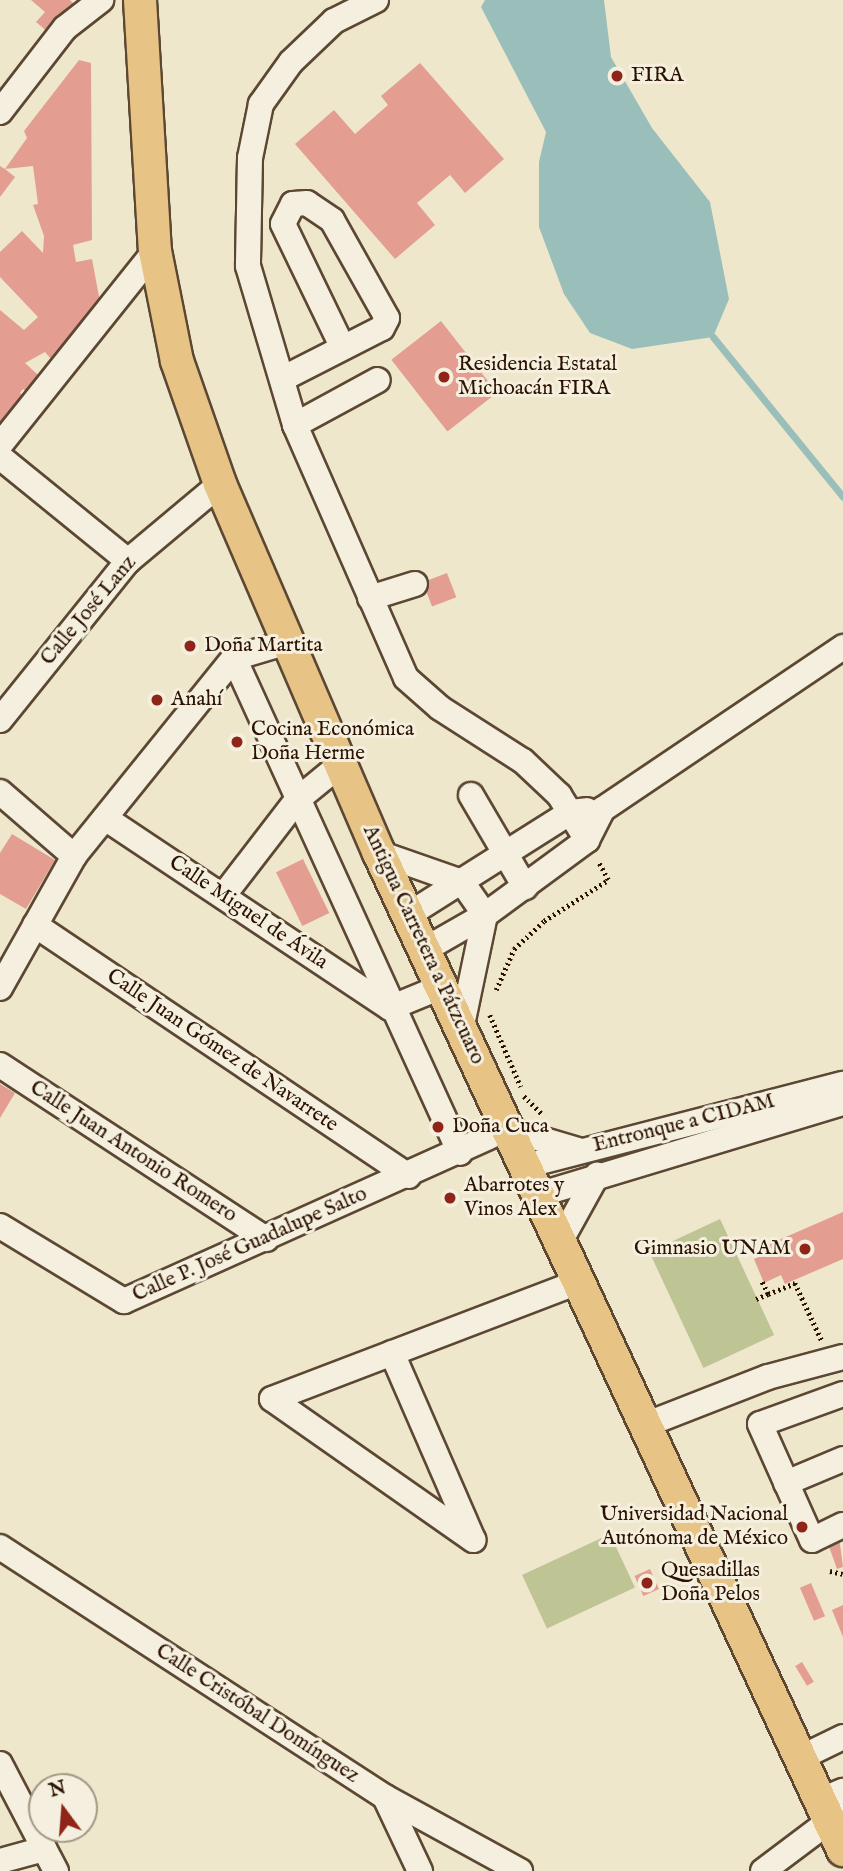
<!DOCTYPE html>
<meta charset="utf-8">
<style>
body{margin:0}
#map{position:relative;width:843px;height:1871px;overflow:hidden;background:#eee7cc;font-family:"IM FELL English",serif}
div>[style]{position:absolute}
.green>*{inset:0;background:#bec494;transform-origin:0 0}
.water>*{inset:0;background:#9abfbb}
.stream>*{height:7px;margin:-3.5px;padding:0 3.5px;transform-origin:3.5px;border-radius:3.5px;background:#9abfbb}
.building>*{inset:0;background:#e39e91;transform-origin:0 0}
.path>*{height:4.5px;margin-top:-2.25px;transform-origin:0;background:repeating-linear-gradient(90deg,#2c1200 0 2px,transparent 0 5.5px)}
.roads{filter:drop-shadow(2px 0 #5c4733) drop-shadow(-2px 0 #5c4733) drop-shadow(0 2px #5c4733) drop-shadow(0 -2px #5c4733)}
.minor>*{height:24px;margin:-12px;padding:0 12px;transform-origin:12px;border-radius:12px;background:#f4efde}
.major>*{height:32px;margin:-16px;padding:0 16px;transform-origin:16px;border-radius:16px;background:#e7c486}
.dots>*{width:19px;height:19px;translate:-50% -50%;box-sizing:border-box;border:4px solid #f4efde;border-radius:50%}
span{translate:-50% -50%;white-space:nowrap;text-align:center;line-height:1.15;-webkit-text-stroke:6px #f4efde;paint-order:stroke}
.poi-label{font-size:21px;color:#2c1200}
.left{translate:0 -50%;text-align:left}
.right{translate:-100% -50%;text-align:right}
.street-label{font-size:21px;color:#2c1200}
.north{position:absolute;left:28px;top:1773px;width:70px;height:70px;box-sizing:border-box;background:#f4efde;border:2px solid #a49785;border-radius:50%;rotate:344deg;font-size:19px;font-weight:700;line-height:28px;text-align:center;color:#2c1200}
.north::after{content:'';display:block;margin:auto;width:24px;height:32px;background:#8f2418;clip-path:polygon(50% 0,100% 100%,50% 72%,0 100%)}
</style>
<div id="map">
<div class="green">
<div style="left:720px;top:1219px;width:128px;height:78px;rotate:65deg"></div>
<div style="left:610px;top:1534px;width:59px;height:97px;rotate:65deg"></div>
</div>
<div class="water">
<div style="clip-path:polygon(485px 0,604px 0,611px 57px,652px 128px,710px 202px,729px 299px,713px 337px,632px 349px,590px 333px,564px 294px,539px 227px,539px 162px,546px 132px,481px 7px)"></div>
</div>
<div class="stream">
<div style="left:713px;top:337px;width:206px;rotate:50.9deg"></div>
</div>
<div class="building">
<div style="clip-path:polygon(31px 0,70px 0,74px 4px,49px 33px,36px 22px,45px 12px)"></div>
<div style="clip-path:polygon(79px 60px,91px 63px,92px 240px,73px 245px,76px 262px,92px 259px,103px 318px,56px 365px,45px 352px,25px 363px,48px 384px,35px 399px,23px 389px,20px 393px,32px 403px,0 431px,0 310px,24px 330px,38px 317px,0 277px,0 252px,22px 231px,43px 253px,44px 236px,33px 205px,38px 204px,33px 166px,5px 169px,15px 177px,0 197px,0 166px,5px 169px,27px 138px,24px 131px)"></div>
<div style="clip-path:polygon(420px 63px,504px 159px,465px 193px,450px 175px,417px 203px,435px 225px,395px 259px,295px 144px,334px 110px,355px 134px,388px 105px,381px 96px)"></div>
<div style="left:441px;top:321px;width:91px;height:63px;rotate:52deg"></div>
<div style="left:447px;top:573px;width:26px;height:26px;rotate:69deg"></div>
<div style="clip-path:polygon(12px 834px,55px 860px,26px 909px,0 894px,0 853px)"></div>
<div style="left:303px;top:859px;width:60px;height:30px;rotate:64deg"></div>
<div style="clip-path:polygon(0 1084px,15px 1093px,0 1118px)"></div>
<div style="clip-path:polygon(843px 1212px,843px 1259px,785px 1284px,781px 1275px,764px 1283px,754px 1259px,768px 1253px,765px 1246px)"></div>
<div style="clip-path:polygon(839px 1537px,843px 1567px,837px 1569px,827px 1541px)"></div>
<div style="left:650px;top:1569px;width:22px;height:17px;rotate:66deg"></div>
<div style="left:811px;top:1583px;width:36px;height:12px;rotate:67deg"></div>
<div style="clip-path:polygon(843px 1605px,843px 1637px,832px 1610px)"></div>
<div style="left:802px;top:1662px;width:23px;height:8px;rotate:59deg"></div>
</div>
<div class="path">
<div style="left:496px;top:990px;width:45px;rotate:-66.3deg"></div>
<div style="left:514px;top:949px;width:41px;rotate:-43deg"></div>
<div style="left:544px;top:921px;width:76px;rotate:-32.6deg"></div>
<div style="left:608px;top:880px;width:21px;rotate:-118deg"></div>
<div style="left:490px;top:1015px;width:78px;rotate:66.7deg"></div>
<div style="left:524px;top:1096px;width:25px;rotate:45deg"></div>
<div style="left:768px;top:1294px;width:29px;rotate:-22deg"></div>
<div style="left:795px;top:1283px;width:64px;rotate:65deg"></div>
<div style="left:756px;top:1299px;width:13px;rotate:-23deg"></div>
<div style="left:768px;top:1294px;width:16px;rotate:-117deg"></div>
<div style="left:830px;top:1571px;width:13px;rotate:13deg"></div>
</div>
<div class="roads">
<div class="minor">
<div style="left:376px;top:0;width:47px;rotate:153.4deg"></div>
<div style="left:334px;top:21px;width:59px;rotate:136.4deg"></div>
<div style="left:291px;top:62px;width:52px;rotate:125.5deg"></div>
<div style="left:261px;top:104px;width:55px;rotate:101.5deg"></div>
<div style="left:250px;top:158px;width:108px;rotate:91.1deg"></div>
<div style="left:248px;top:266px;width:166px;rotate:73.5deg"></div>
<div style="left:295px;top:425px;width:276px;rotate:66.3deg"></div>
<div style="left:406px;top:678px;width:45px;rotate:41.4deg"></div>
<div style="left:440px;top:708px;width:98px;rotate:32.6deg"></div>
<div style="left:523px;top:761px;width:50px;rotate:43.4deg"></div>
<div style="left:559px;top:795px;width:53px;rotate:58.1deg"></div>
<div style="left:0;top:112px;width:106px;rotate:-52.3deg"></div>
<div style="left:65px;top:28px;width:46px;rotate:-37.9deg"></div>
<div style="left:282px;top:379px;width:112px;rotate:-27deg"></div>
<div style="left:382px;top:328px;width:11px;rotate:-63deg"></div>
<div style="left:387px;top:318px;width:112px;rotate:-119.3deg"></div>
<div style="left:332px;top:220px;width:30px;rotate:-146deg"></div>
<div style="left:307px;top:203px;width:14px;rotate:176deg"></div>
<div style="left:293px;top:204px;width:22px;rotate:117deg"></div>
<div style="left:283px;top:224px;width:136px;rotate:64.2deg"></div>
<div style="left:295px;top:425px;width:94px;rotate:-28.5deg"></div>
<div style="left:0;top:445px;width:248px;rotate:-51.4deg"></div>
<div style="left:0;top:457px;width:165px;rotate:39.1deg"></div>
<div style="left:370px;top:598px;width:47px;rotate:-17.3deg"></div>
<div style="left:234px;top:658px;width:544px;rotate:65.46deg"></div>
<div style="left:234px;top:658px;width:56px;rotate:-16.5deg"></div>
<div style="left:0;top:720px;width:204px;rotate:-51.2deg"></div>
<div style="left:128px;top:561px;width:120px;rotate:-39.9deg"></div>
<div style="left:0;top:792px;width:98px;rotate:40.9deg"></div>
<div style="left:471px;top:795px;width:107px;rotate:59.6deg"></div>
<div style="left:105px;top:818px;width:343px;rotate:33.7deg"></div>
<div style="left:390px;top:1008px;width:55px;rotate:-22.4deg"></div>
<div style="left:379px;top:853px;width:88px;rotate:19.3deg"></div>
<div style="left:462px;top:882px;width:40px;rotate:55.1deg"></div>
<div style="left:485px;top:915px;width:117px;rotate:101.8deg"></div>
<div style="left:223px;top:896px;width:121px;rotate:-52.4deg"></div>
<div style="left:297px;top:800px;width:57px;rotate:-39.3deg"></div>
<div style="left:408px;top:915px;width:193px;rotate:-32.3deg"></div>
<div style="left:571px;top:812px;width:16px;rotate:-7deg"></div>
<div style="left:35px;top:925px;width:450px;rotate:33.9deg"></div>
<div style="left:424px;top:950px;width:70px;rotate:-29.8deg"></div>
<div style="left:485px;top:915px;width:127px;rotate:-36.3deg"></div>
<div style="left:587px;top:840px;width:35px;rotate:-63deg"></div>
<div style="left:603px;top:809px;width:290px;rotate:-34deg"></div>
<div style="left:0;top:988px;width:151px;rotate:-60.7deg"></div>
<div style="left:74px;top:856px;width:255px;rotate:-51.1deg"></div>
<div style="left:0;top:1065px;width:318px;rotate:33.2deg"></div>
<div style="left:525px;top:1166px;width:328px;rotate:-14.5deg"></div>
<div style="left:538px;top:1195px;width:319px;rotate:-16.8deg"></div>
<div style="left:0;top:1226px;width:145px;rotate:31.2deg"></div>
<div style="left:124px;top:1301px;width:420px;rotate:-24.2deg"></div>
<div style="left:507px;top:1129px;width:74px;rotate:16.5deg"></div>
<div style="left:560px;top:1242px;width:77px;rotate:-61.1deg"></div>
<div style="left:392px;top:1353px;width:203px;rotate:66.5deg"></div>
<div style="left:843px;top:1394px;width:88px;rotate:160.1deg"></div>
<div style="left:760px;top:1424px;width:127px;rotate:65.9deg"></div>
<div style="left:812px;top:1540px;width:34px;rotate:-26deg"></div>
<div style="left:272px;top:1399px;width:329px;rotate:-20.9deg"></div>
<div style="left:272px;top:1399px;width:246px;rotate:35deg"></div>
<div style="left:645px;top:1425px;width:132px;rotate:-21.3deg"></div>
<div style="left:768px;top:1377px;width:78px;rotate:-14.9deg"></div>
<div style="left:786px;top:1483px;width:62px;rotate:-22.8deg"></div>
<div style="left:0;top:1547px;width:459px;rotate:33deg"></div>
<div style="left:385px;top:1797px;width:154px;rotate:28.7deg"></div>
<div style="left:800px;top:1758px;width:48px;rotate:-26deg"></div>
<div style="left:0;top:1764px;width:121px;rotate:62.4deg"></div>
<div style="left:385px;top:1797px;width:82px;rotate:64.7deg"></div>
<div style="left:819px;top:1801px;width:26px;rotate:-23deg"></div>
<div style="left:0;top:1861px;width:46px;rotate:-15.3deg"></div>
<div style="left:763px;top:1871px;width:100px;rotate:-36.9deg"></div>
</div>
<div class="major">
<div style="left:140px;top:0;width:251px;rotate:86.6deg"></div>
<div style="left:155px;top:251px;width:112px;rotate:78.7deg"></div>
<div style="left:177px;top:361px;width:130px;rotate:70.7deg"></div>
<div style="left:220px;top:484px;width:402px;rotate:66.7deg"></div>
<div style="left:379px;top:853px;width:1100px;rotate:65.04deg"></div>
</div>
</div>
<div class="dots">
<div style="left:617px;top:76px;background:#8f2418"></div>
<div style="left:444px;top:377px;background:#8f2418"></div>
<div style="left:190px;top:646px;background:#8f2418"></div>
<div style="left:157px;top:700px;background:#8f2418"></div>
<div style="left:237px;top:742px;background:#8f2418"></div>
<div style="left:438px;top:1127px;background:#8f2418"></div>
<div style="left:450px;top:1198px;background:#8f2418"></div>
<div style="left:805px;top:1249px;background:#8f2418"></div>
<div style="left:802px;top:1527px;background:#8f2418"></div>
<div style="left:647px;top:1583px;background:#8f2418"></div>
</div>
<div class="poi-label">
<span class="left" style="left:631px;top:76px">FIRA</span>
<span class="left" style="left:458px;top:377px">Residencia Estatal<br>Michoacán FIRA</span>
<span class="left" style="left:204px;top:646px">Doña Martita</span>
<span class="left" style="left:171px;top:700px">Anahí</span>
<span class="left" style="left:251px;top:742px">Cocina Económica<br>Doña Herme</span>
<span class="left" style="left:452px;top:1127px">Doña Cuca</span>
<span class="left" style="left:464px;top:1198px">Abarrotes y<br>Vinos Alex</span>
<span class="right" style="left:791px;top:1249px">Gimnasio UNAM</span>
<span class="right" style="left:788px;top:1527px">Universidad Nacional<br>Autónoma de México</span>
<span class="left" style="left:661px;top:1583px">Quesadillas<br>Doña Pelos</span>
</div>
<div class="street-label">
<span style="left:89px;top:611px;rotate:-50deg">Calle José Lanz</span>
<span style="left:248px;top:913px;rotate:34deg">Calle Miguel de Ávila</span>
<span style="left:423px;top:945px;rotate:65deg">Antigua Carretera a Pátzcuaro</span>
<span style="left:222px;top:1051px;rotate:34deg">Calle Juan Gómez de Navarrete</span>
<span style="left:684px;top:1124px;rotate:-14deg">Entronque a CIDAM</span>
<span style="left:133px;top:1152px;rotate:33deg">Calle Juan Antonio Romero</span>
<span style="left:250px;top:1245px;rotate:-24deg">Calle P. José Guadalupe Salto</span>
<span style="left:257px;top:1714px;rotate:33deg">Calle Cristóbal Domínguez</span>
</div>
<div class="north">N</div>
</div>
